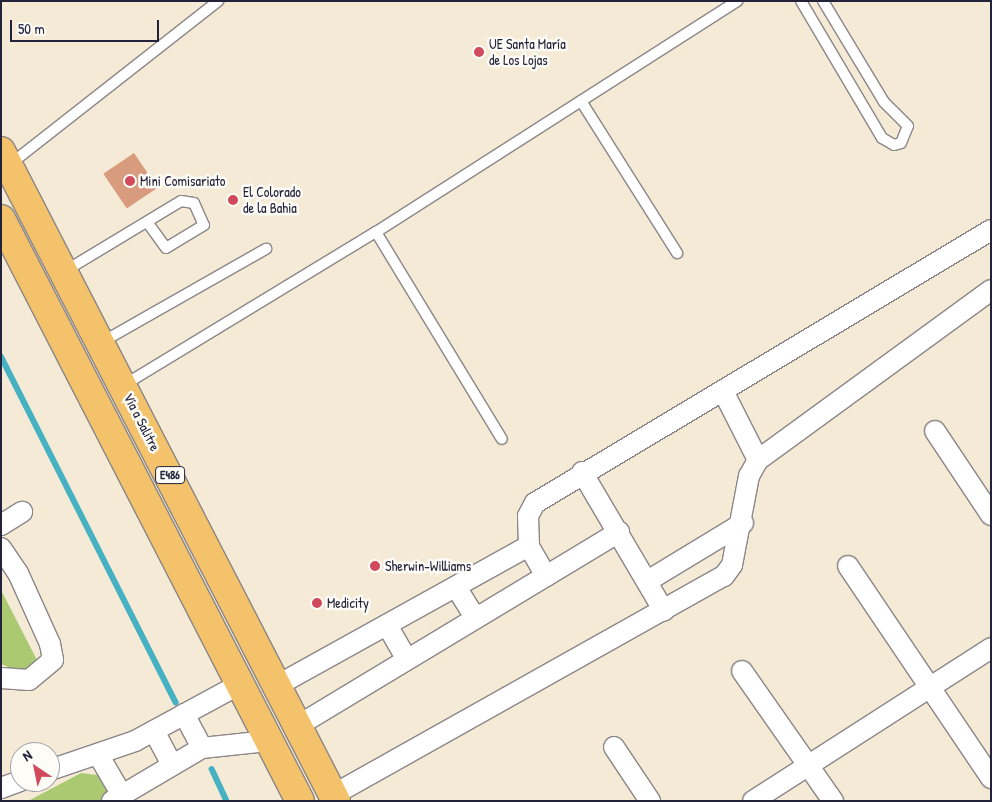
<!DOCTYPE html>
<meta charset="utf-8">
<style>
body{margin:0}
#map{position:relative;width:992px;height:802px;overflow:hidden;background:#f4ead5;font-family:"Patrick Hand",sans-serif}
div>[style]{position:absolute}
.green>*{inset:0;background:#aac971}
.stream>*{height:5.5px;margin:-2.75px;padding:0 2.75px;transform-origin:2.75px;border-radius:2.75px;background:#45b1c2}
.building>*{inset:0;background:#d99b7e;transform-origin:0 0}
.roads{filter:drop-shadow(1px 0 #8b8688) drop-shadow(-1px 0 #8b8688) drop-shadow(0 1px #8b8688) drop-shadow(0 -1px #8b8688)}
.service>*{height:10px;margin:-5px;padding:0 5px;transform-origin:5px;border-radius:5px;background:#fff}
.minor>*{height:20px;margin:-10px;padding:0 10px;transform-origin:10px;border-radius:10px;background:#fff}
.primary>*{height:28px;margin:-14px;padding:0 14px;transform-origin:14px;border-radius:14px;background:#f3c26a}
.dots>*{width:14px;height:14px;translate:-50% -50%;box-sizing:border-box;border:2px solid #fdfcf7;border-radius:50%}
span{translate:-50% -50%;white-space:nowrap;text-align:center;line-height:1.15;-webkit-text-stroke:5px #fdfcf7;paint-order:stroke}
.shield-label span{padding:1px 4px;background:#fdfcf7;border:1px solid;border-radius:4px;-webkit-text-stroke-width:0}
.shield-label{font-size:12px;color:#22223b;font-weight:700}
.poi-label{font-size:14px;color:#22223b}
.left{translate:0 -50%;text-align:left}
.street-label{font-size:14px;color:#22223b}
.frame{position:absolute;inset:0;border:2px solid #22223b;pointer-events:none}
.north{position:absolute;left:10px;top:742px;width:50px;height:50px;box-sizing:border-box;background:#fdfcf7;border:1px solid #a5a5ac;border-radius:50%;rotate:326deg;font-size:14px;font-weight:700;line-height:20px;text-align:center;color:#22223b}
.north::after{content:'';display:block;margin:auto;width:18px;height:22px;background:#d1495b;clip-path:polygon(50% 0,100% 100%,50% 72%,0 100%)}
.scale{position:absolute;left:10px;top:20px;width:149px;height:22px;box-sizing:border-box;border:2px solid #22223b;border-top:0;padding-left:6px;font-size:15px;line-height:18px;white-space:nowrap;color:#22223b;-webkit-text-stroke:4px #fdfcf7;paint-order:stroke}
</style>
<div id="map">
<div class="green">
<div style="clip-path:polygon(1px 590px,38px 662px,20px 672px,1px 664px)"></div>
<div style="clip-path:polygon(81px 773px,97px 775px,104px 783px,107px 791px,102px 801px,28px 801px)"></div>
</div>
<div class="stream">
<div style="left:1px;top:356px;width:388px;rotate:63.2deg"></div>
<div style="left:212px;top:769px;width:35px;rotate:65deg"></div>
</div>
<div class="building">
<div style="left:134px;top:153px;width:42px;height:37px;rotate:56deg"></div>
</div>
<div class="roads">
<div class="service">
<div style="left:801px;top:1px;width:159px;rotate:59.4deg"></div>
<div style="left:882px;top:138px;width:14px;rotate:30deg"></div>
<div style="left:894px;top:145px;width:7px;rotate:-16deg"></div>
<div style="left:901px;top:143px;width:18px;rotate:-68deg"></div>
<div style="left:908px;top:126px;width:34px;rotate:-135deg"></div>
<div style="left:884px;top:102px;width:118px;rotate:-121.1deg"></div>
<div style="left:581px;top:101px;width:180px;rotate:57.7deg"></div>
<div style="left:9px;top:165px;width:266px;rotate:-38.1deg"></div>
<div style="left:376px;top:232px;width:242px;rotate:58.7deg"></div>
<div style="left:65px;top:271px;width:135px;rotate:-31.1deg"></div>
<div style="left:181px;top:201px;width:13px;rotate:9deg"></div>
<div style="left:194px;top:203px;width:24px;rotate:66deg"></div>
<div style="left:204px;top:225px;width:44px;rotate:148.8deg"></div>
<div style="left:166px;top:248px;width:32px;rotate:-126deg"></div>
<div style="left:102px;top:342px;width:189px;rotate:-29.6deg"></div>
<div style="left:124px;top:385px;width:295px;rotate:-31.3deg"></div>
<div style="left:376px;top:232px;width:429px;rotate:-32.6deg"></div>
</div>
<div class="minor">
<div style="left:724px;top:393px;width:75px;rotate:63.1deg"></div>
<div style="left:935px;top:431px;width:101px;rotate:56.3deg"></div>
<div style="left:582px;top:472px;width:161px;rotate:59.5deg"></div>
<div style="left:1px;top:525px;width:25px;rotate:-32deg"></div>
<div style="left:1px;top:548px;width:30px;rotate:56deg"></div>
<div style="left:18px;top:573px;width:78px;rotate:65.7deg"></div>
<div style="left:50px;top:644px;width:16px;rotate:79deg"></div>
<div style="left:53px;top:660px;width:31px;rotate:140deg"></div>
<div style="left:29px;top:680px;width:28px;rotate:-176deg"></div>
<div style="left:848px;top:566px;width:256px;rotate:56deg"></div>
<div style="left:546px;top:576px;width:34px;rotate:-120deg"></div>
<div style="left:529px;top:546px;width:30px;rotate:-92deg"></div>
<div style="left:528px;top:516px;width:15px;rotate:-62deg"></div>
<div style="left:535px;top:503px;width:531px;rotate:-30.91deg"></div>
<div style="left:649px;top:580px;width:110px;rotate:-31.2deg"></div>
<div style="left:456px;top:587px;width:36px;rotate:58deg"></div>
<div style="left:387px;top:625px;width:38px;rotate:60deg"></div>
<div style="left:742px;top:671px;width:159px;rotate:55deg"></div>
<div style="left:278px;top:685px;width:287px;rotate:-29deg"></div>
<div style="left:184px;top:714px;width:38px;rotate:62deg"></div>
<div style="left:299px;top:725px;width:374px;rotate:-31.1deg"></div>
<div style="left:154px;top:731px;width:36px;rotate:62deg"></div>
<div style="left:614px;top:747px;width:65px;rotate:56.3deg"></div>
<div style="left:99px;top:756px;width:42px;rotate:59.7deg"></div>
<div style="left:50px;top:770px;width:90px;rotate:-18.8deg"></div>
<div style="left:135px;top:741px;width:119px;rotate:-28.5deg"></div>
<div style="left:1px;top:788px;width:20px;rotate:-20deg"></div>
<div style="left:333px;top:795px;width:448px;rotate:-29.3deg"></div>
<div style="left:724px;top:576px;width:14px;rotate:-54deg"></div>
<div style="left:732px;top:565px;width:91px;rotate:-79.2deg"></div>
<div style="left:749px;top:476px;width:18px;rotate:-61deg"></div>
<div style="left:758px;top:460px;width:288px;rotate:-36.1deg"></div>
<div style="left:112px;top:801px;width:104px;rotate:-30.5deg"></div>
<div style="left:202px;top:748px;width:66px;rotate:-6.1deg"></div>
<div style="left:753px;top:801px;width:283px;rotate:-32.7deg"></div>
</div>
<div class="primary">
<div style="left:1px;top:151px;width:731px;rotate:62.73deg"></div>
<div style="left:1px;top:219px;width:654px;rotate:62.81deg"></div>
</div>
</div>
<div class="dots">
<div style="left:479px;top:52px;background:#d1495b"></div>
<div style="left:130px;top:181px;background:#d1495b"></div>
<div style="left:233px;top:200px;background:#d1495b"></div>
<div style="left:375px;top:566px;background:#d1495b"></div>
<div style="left:317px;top:603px;background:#d1495b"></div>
</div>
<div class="shield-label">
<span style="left:170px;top:475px">E486</span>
</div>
<div class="poi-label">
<span class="left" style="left:489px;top:52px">UE Santa María<br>de Los Lojas</span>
<span class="left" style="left:140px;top:181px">Mini Comisariato</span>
<span class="left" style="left:243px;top:200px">El Colorado<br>de la Bahia</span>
<span class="left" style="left:385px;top:566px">Sherwin-Williams</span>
<span class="left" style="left:327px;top:603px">Medicity</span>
</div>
<div class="street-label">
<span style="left:142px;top:422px;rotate:63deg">Vía a Salitre</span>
</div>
<div class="frame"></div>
<div class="north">N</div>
<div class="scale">50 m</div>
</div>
